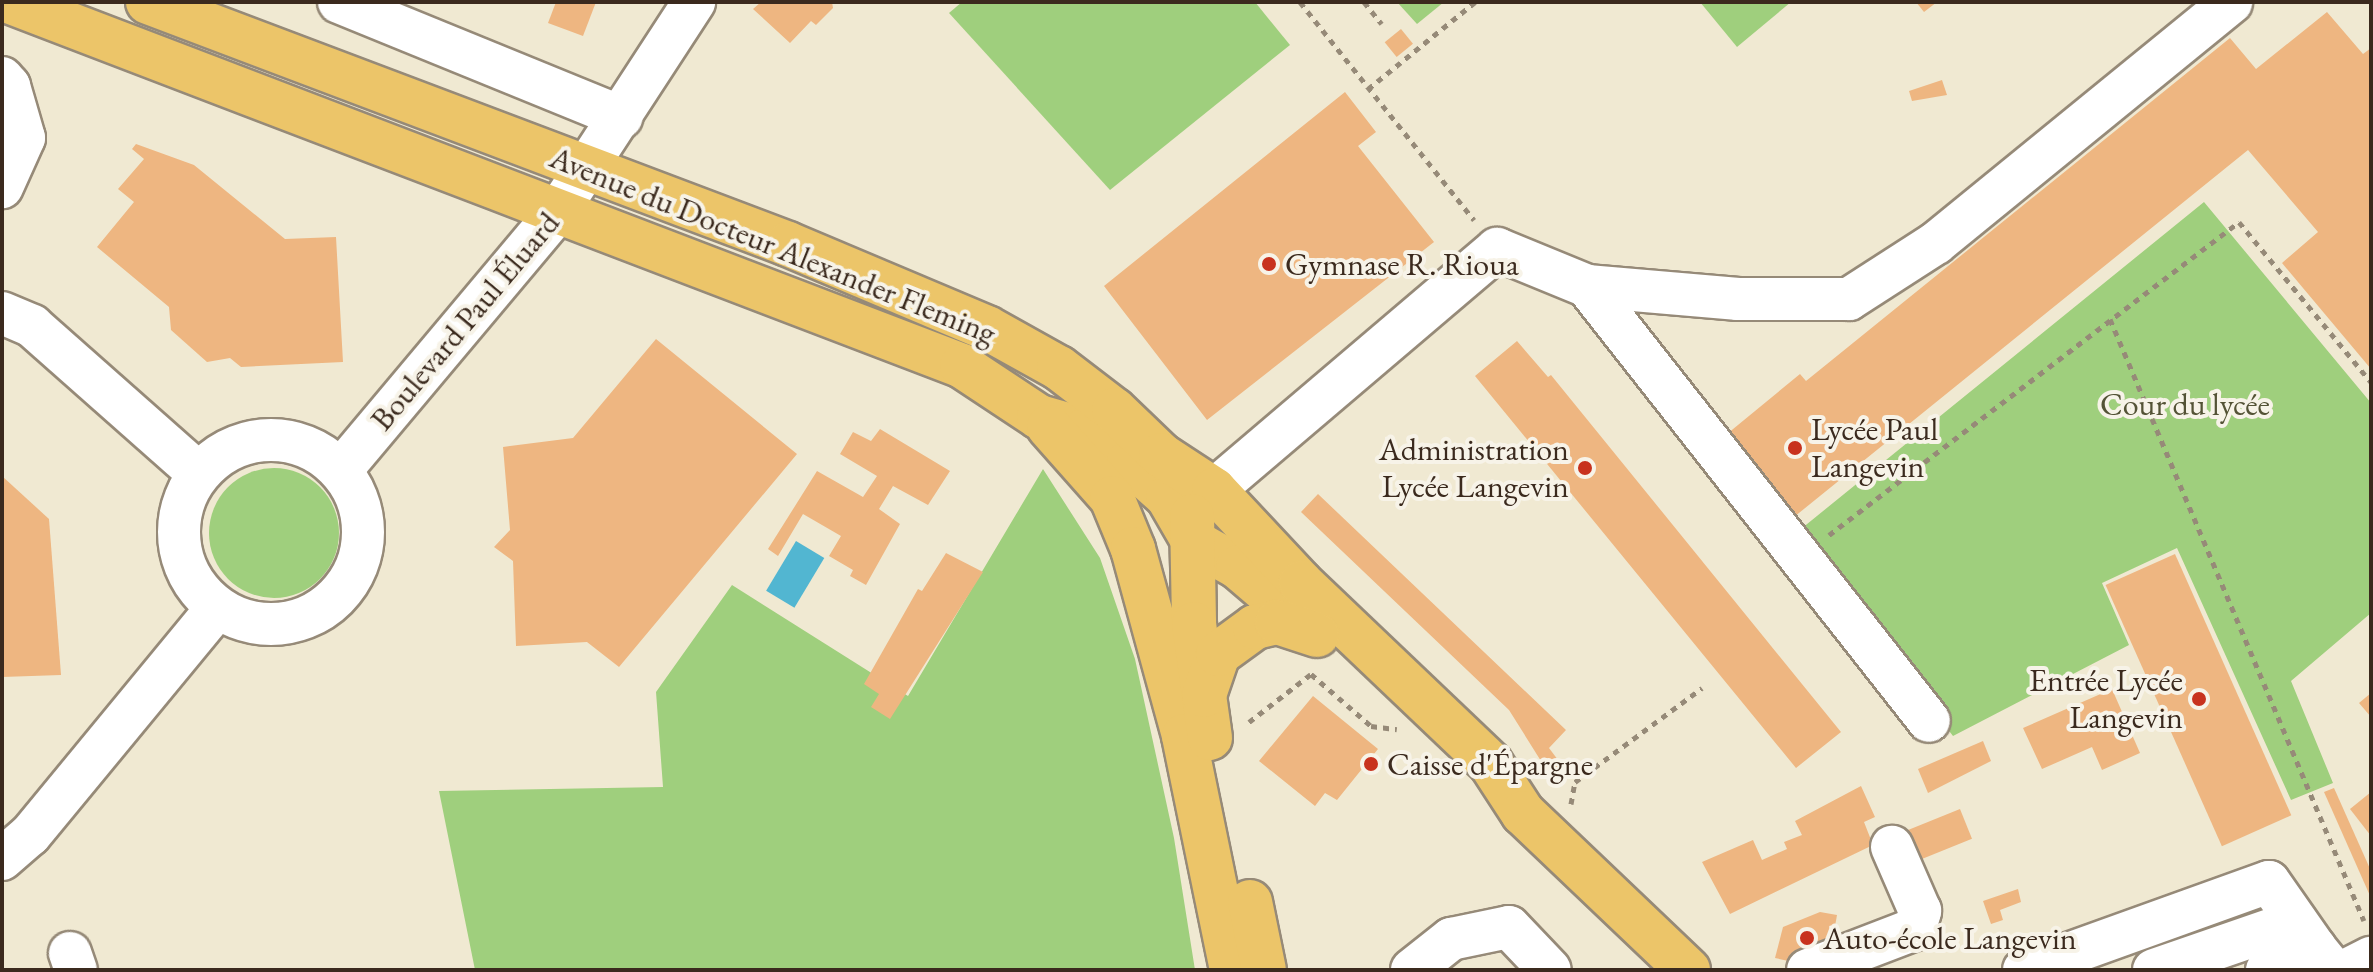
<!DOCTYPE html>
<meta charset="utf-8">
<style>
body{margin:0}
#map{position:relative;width:2373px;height:972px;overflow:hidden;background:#f0e9d2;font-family:"EB Garamond",serif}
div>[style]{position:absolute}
.green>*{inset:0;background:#9fcf7d}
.round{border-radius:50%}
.water>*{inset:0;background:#52b6d1;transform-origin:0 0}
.building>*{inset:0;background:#eeb681;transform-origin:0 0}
.path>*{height:5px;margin-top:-2.5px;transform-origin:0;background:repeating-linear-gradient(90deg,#968a78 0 6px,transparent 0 12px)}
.roads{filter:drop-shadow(2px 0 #968a78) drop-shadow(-2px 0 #968a78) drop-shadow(0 2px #968a78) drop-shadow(0 -2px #968a78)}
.minor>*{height:42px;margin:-21px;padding:0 21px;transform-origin:21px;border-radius:21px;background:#fff}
.minor>.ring{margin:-21px;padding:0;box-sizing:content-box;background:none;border:42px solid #fff;border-radius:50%}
.major>*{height:44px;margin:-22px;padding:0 22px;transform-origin:22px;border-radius:22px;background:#ecc569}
.dots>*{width:22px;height:22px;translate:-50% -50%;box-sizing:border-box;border:4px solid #f7f3e8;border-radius:50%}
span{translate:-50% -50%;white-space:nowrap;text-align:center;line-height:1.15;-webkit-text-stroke:8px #f7f3e8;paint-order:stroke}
.street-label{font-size:32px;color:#3b2a1e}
.poi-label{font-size:32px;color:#3b2a1e}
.left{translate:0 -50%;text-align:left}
.right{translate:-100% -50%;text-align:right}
.park-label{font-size:32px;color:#545336}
.frame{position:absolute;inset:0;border:4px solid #3b2a1e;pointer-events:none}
</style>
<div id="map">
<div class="green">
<div style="clip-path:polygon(962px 2px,1255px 2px,1290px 45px,1110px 190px,949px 13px)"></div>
<div style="clip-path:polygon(1397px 2px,1444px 2px,1417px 24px)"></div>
<div style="clip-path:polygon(1700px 2px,1791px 2px,1737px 47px)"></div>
<div style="clip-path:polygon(2204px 202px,2371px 403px,2371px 613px,2291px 681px,2333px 783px,2291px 800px,2177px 548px,2102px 583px,2129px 645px,1953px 736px,1796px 533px)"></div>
<div class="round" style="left:209px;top:468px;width:130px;height:130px"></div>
<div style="clip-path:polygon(1043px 469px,1100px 558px,1135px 659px,1174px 838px,1195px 970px,475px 970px,439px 791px,663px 787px,656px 692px,732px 585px,908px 696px)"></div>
</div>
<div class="water">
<div style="left:796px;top:541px;width:33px;height:58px;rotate:31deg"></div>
</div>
<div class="building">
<div style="clip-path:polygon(556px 2px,596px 2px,583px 36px,548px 23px)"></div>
<div style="clip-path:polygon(761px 2px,832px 2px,833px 8px,816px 25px,811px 21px,790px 43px,753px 9px)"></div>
<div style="clip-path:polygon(1916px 2px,1937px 2px,1924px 12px)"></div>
<div style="clip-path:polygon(2327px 12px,2363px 54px,2371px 48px,2371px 369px,2282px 263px,2318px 232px,2248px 150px,1794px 517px,1727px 434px,1800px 374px,1806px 381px,2230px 38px,2256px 69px)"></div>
<div style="left:1401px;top:29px;width:19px;height:21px;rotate:51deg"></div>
<div style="clip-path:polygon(1942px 80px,1947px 95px,1912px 101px,1909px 91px)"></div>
<div style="clip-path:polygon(1345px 92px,1376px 132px,1358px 146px,1434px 242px,1207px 420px,1104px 286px)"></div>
<div style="clip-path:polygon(136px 144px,194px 165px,285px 239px,336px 237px,343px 362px,241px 367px,230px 358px,207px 362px,171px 330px,169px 307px,97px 247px,134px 202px,118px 189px,144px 159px,132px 149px)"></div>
<div style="clip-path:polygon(656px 339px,797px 454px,619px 667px,587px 642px,516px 646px,513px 561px,494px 547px,510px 530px,503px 447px,573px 438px)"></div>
<div style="clip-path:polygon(1517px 341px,1548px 377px,1551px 375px,1841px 732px,1796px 768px,1475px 376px)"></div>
<div style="clip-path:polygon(880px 429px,950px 471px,928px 505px,893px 486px,879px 509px,900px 524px,866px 585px,850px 576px,853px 570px,829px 556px,841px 536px,803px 514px,778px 556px,768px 549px,817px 471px,863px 497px,877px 476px,840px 454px,853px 432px,871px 441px)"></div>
<div style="clip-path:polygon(2px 476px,49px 519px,61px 675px,2px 677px)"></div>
<div style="clip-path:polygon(1318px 494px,1566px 730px,1549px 748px,1564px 768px,1551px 777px,1509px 710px,1301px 512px)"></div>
<div style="clip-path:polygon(946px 553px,983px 572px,890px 719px,871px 707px,879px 694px,864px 684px,918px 589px,922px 591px)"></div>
<div style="left:2175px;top:554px;width:286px;height:76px;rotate:66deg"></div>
<div style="clip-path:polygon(2112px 689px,2140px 753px,2102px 770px,2092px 747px,2042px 769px,2023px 728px)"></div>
<div style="clip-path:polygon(2371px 693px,2371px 717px,2359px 703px)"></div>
<div style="clip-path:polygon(1313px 696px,1378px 749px,1337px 800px,1325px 793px,1315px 806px,1259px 761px)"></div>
<div style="clip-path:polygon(1983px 741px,1991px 761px,1928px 793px,1918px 769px)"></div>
<div style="clip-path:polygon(1861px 786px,1875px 817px,1864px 822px,1873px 845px,1730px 914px,1702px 862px,1753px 840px,1762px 860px,1787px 849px,1784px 842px,1802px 835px,1795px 821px)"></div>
<div style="clip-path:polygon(2334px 788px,2371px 871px,2371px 898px,2324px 792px)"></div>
<div style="clip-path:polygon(2371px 792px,2371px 836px,2350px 809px)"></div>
<div style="left:1960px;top:809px;width:32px;height:62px;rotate:68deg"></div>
<div style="clip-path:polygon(2018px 889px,2021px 902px,2000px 910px,2003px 920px,1991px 924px,1983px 901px)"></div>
<div style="clip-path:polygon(1820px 912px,1837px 915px,1831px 949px,1793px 962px,1775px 958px,1783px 927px)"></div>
</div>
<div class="path">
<div style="left:1300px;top:2px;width:279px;rotate:51.4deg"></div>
<div style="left:1364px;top:2px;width:28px;rotate:51deg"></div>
<div style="left:1368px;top:89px;width:138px;rotate:-39.1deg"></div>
<div style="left:2110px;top:319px;width:653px;rotate:67.12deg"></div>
<div style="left:1829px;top:535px;width:516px;rotate:-37.36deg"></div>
<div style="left:2239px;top:222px;width:207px;rotate:50.5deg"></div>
<div style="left:1249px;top:722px;width:78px;rotate:-37.7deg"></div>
<div style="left:1311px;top:674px;width:79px;rotate:40.9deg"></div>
<div style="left:1371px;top:726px;width:26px;rotate:7deg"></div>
<div style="left:1571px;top:804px;width:22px;rotate:-80deg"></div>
<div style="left:1575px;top:782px;width:158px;rotate:-36.5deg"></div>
</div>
<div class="roads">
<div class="minor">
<div style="left:339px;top:2px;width:305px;rotate:22.2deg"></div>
<div style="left:2px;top:78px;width:11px;rotate:49deg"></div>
<div style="left:9px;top:86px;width:54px;rotate:73.9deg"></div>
<div style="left:24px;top:138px;width:54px;rotate:114.2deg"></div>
<div style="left:1587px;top:286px;width:152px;rotate:4.9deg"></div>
<div style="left:1738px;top:299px;width:111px"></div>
<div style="left:1849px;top:299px;width:103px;rotate:-32.8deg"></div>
<div style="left:1936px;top:243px;width:381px;rotate:-39.2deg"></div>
<div style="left:2px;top:313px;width:33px;rotate:23deg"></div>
<div style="left:32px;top:326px;width:222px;rotate:41.5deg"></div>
<div class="ring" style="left:179px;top:440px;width:142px;height:142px"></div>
<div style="left:341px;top:470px;width:334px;rotate:-50deg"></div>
<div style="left:556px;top:214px;width:253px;rotate:-56.9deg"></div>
<div style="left:1214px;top:490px;width:372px;rotate:-40.4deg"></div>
<div style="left:1497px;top:249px;width:97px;rotate:22.3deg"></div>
<div style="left:1587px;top:286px;width:553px;rotate:51.83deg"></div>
<div style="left:2px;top:859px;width:37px;rotate:-41deg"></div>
<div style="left:30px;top:835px;width:293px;rotate:-50.5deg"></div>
<div style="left:70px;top:953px;width:18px;rotate:71deg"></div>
<div style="left:1412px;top:970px;width:50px;rotate:-38.5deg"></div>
<div style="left:1451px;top:939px;width:59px;rotate:-11.7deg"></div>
<div style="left:1509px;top:927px;width:59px;rotate:46.4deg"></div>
<div style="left:1808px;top:970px;width:115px;rotate:-21deg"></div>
<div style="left:1915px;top:929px;width:19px;rotate:-74deg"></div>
<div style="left:1920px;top:911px;width:70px;rotate:-113.6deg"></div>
<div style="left:2024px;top:970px;width:260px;rotate:-19.8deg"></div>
<div style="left:2269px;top:882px;width:80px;rotate:55.1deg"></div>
<div style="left:2154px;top:970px;width:150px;rotate:-19deg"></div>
<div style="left:2267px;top:970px;width:53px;rotate:-24.6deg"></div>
<div style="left:2315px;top:948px;width:27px;rotate:51deg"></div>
<div style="left:2347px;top:970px;width:27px;rotate:-27deg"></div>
</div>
<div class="major">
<div style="left:11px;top:2px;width:1018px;rotate:20.94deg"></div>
<div style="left:962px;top:366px;width:92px;rotate:33.5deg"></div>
<div style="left:1039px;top:417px;width:48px;rotate:15.8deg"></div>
<div style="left:1085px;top:430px;width:54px;rotate:36deg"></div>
<div style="left:1129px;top:462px;width:52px;rotate:41.9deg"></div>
<div style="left:1168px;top:497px;width:52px;rotate:60deg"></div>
<div style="left:1194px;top:542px;width:51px;rotate:29.6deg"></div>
<div style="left:1238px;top:567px;width:91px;rotate:40.5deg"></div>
<div style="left:148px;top:2px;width:684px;rotate:20.71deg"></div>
<div style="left:788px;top:244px;width:216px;rotate:22.9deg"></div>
<div style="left:987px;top:328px;width:82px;rotate:29.1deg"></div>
<div style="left:1059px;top:368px;width:69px;rotate:37.4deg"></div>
<div style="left:1114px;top:410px;width:65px;rotate:43.8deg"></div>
<div style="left:1161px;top:455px;width:64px;rotate:33.4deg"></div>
<div style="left:1214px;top:490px;width:127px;rotate:46.9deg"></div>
<div style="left:1301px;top:583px;width:262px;rotate:43.6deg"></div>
<div style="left:1491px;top:764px;width:59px;rotate:56.9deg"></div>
<div style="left:1523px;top:813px;width:228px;rotate:43.6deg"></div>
<div style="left:1049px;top:427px;width:95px;rotate:48.4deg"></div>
<div style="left:1112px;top:498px;width:55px;rotate:67.6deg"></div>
<div style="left:1133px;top:549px;width:194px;rotate:74.7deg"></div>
<div style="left:1184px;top:736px;width:239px;rotate:78.4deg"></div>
<div style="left:1192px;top:516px;width:108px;rotate:88.9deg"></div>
<div style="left:1194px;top:624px;width:115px;rotate:82deg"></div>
<div style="left:1204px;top:695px;width:43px;rotate:-71.1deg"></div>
<div style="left:1218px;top:654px;width:46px;rotate:-36.1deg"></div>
<div style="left:1255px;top:627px;width:23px;rotate:-13deg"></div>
<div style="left:1277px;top:622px;width:42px;rotate:18deg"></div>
<div style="left:1250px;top:902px;width:69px;rotate:78.4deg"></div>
</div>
</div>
<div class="dots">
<div style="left:1269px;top:264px;background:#c8321e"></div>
<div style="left:1795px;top:448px;background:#c8321e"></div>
<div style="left:1585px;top:468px;background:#c8321e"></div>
<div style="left:2199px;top:699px;background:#c8321e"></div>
<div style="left:1371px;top:764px;background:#c8321e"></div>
<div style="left:1807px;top:938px;background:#c8321e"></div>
</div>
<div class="street-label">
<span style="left:773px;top:245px;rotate:22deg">Avenue du Docteur Alexander Fleming</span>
<span style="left:465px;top:321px;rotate:-50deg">Boulevard Paul Éluard</span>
</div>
<div class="poi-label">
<span class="left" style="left:1285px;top:264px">Gymnase R. Rioua</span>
<span class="left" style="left:1811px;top:448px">Lycée Paul<br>Langevin</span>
<span class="right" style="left:1569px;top:468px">Administration<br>Lycée Langevin</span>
<span class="right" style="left:2183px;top:699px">Entrée Lycée<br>Langevin</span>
<span class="left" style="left:1387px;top:764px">Caisse d'Épargne</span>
<span class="left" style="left:1823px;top:938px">Auto-école Langevin</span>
</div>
<div class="park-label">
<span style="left:2185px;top:404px">Cour du lycée</span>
</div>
<div class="frame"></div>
</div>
